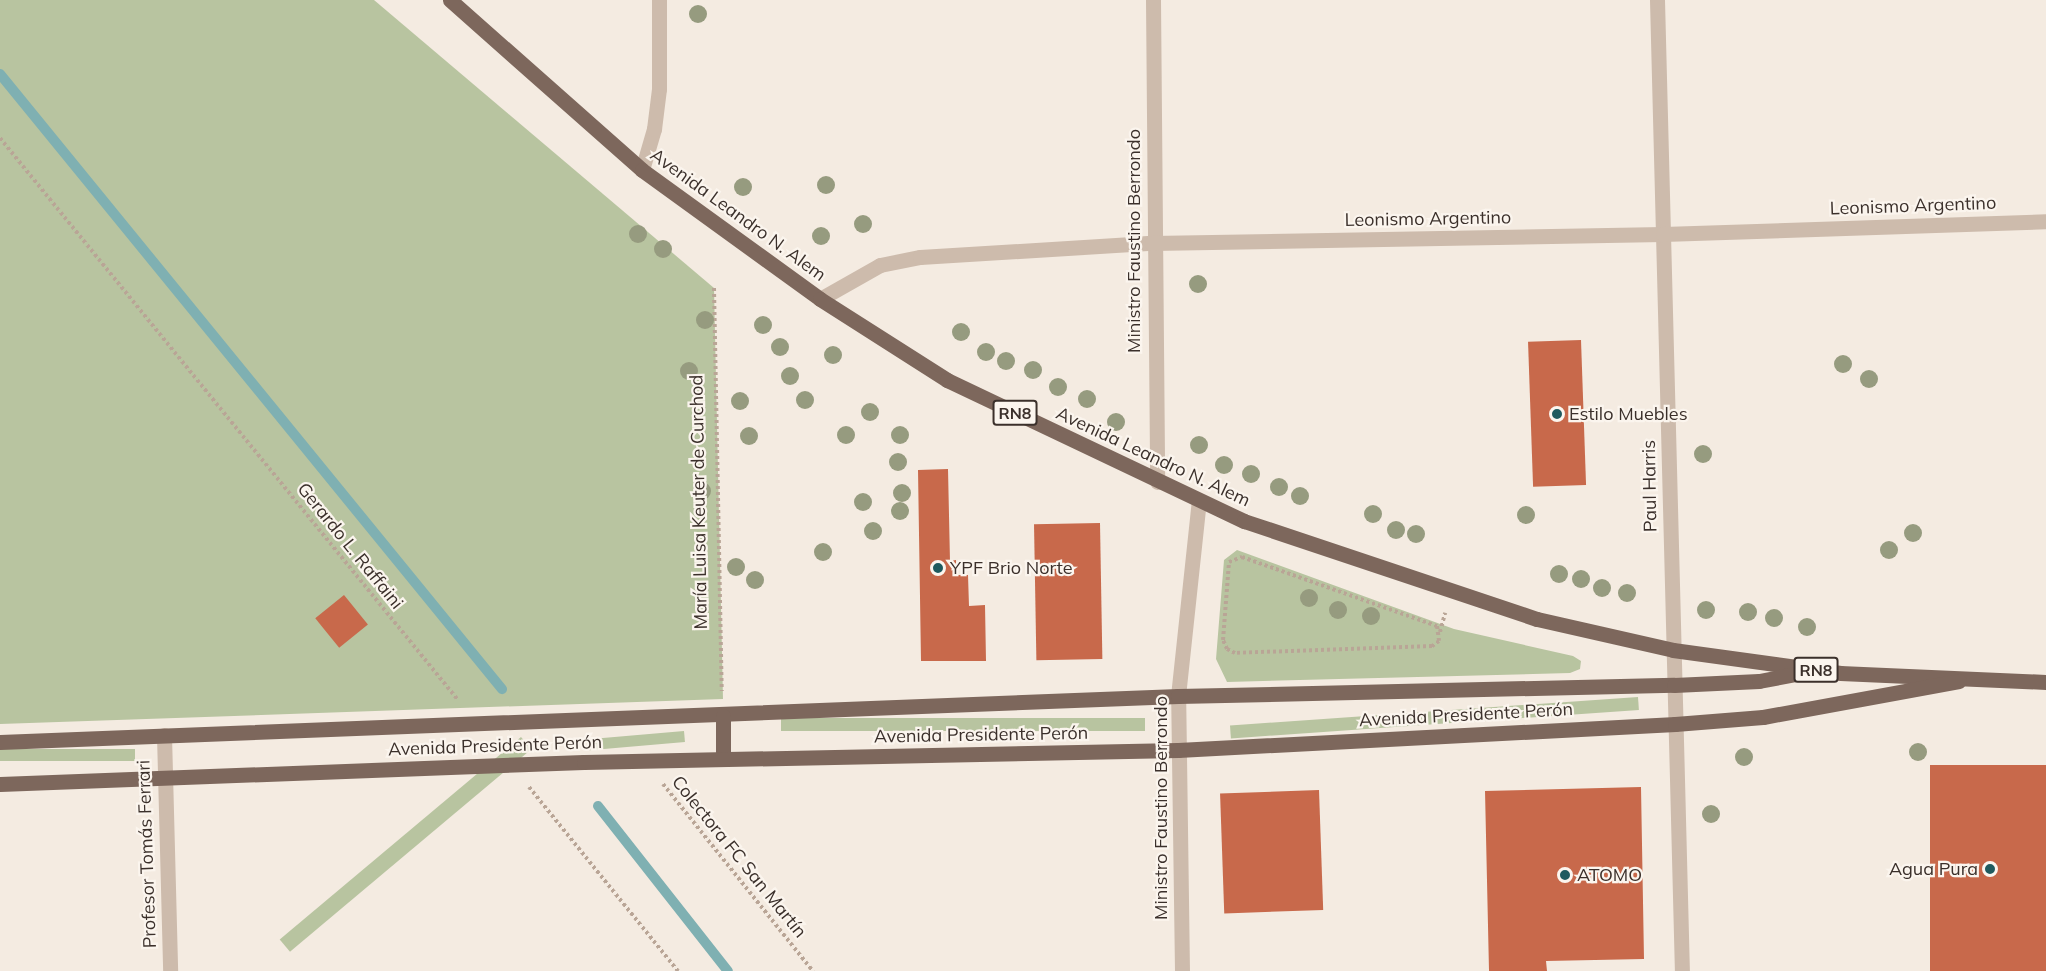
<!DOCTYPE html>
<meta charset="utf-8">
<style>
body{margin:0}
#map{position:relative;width:2046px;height:971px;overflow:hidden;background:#f4ebe1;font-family:Mulish,sans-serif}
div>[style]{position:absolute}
.green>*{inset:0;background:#b8c4a0;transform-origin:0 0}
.stream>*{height:10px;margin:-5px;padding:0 5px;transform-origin:5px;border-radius:5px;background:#7fb0b2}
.building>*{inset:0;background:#c8694b;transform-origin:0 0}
.path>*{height:4px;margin-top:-2px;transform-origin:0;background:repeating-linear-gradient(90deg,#b9a596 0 3px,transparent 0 6px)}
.minor>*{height:15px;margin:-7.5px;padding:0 7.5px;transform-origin:7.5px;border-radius:7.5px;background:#cdbbac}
.major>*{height:15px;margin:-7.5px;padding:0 7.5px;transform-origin:7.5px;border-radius:7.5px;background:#7d675c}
.trees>*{width:18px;height:18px;margin:-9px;border-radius:50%;background:#969b7f}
.dots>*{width:16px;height:16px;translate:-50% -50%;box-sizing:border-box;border:3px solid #fbf5ee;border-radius:50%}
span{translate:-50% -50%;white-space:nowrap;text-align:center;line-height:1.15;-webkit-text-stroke:4.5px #fbf5ee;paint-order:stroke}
.shield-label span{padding:2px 4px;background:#fbf5ee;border:2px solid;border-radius:4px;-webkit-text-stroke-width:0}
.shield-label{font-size:16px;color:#3b302b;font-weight:700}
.street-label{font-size:18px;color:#3b302b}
.poi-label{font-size:18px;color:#3b302b}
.left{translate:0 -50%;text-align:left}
.right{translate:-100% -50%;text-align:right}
</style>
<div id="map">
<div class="green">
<div style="clip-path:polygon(0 0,374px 0,714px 288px,723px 699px,0 724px)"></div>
<div style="clip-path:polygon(1237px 550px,1454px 629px,1573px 656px,1581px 661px,1580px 669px,1570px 673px,1227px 682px,1216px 659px,1224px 560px)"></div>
<div style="left:1638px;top:697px;width:13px;height:409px;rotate:86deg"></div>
<div style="left:1145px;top:718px;width:13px;height:364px;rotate:90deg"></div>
<div style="left:684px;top:731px;width:11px;height:96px;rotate:85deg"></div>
<div style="left:521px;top:737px;width:16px;height:315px;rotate:50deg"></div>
<div style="left:135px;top:749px;width:12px;height:135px;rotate:90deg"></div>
</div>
<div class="stream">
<div style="left:0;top:74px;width:794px;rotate:50.78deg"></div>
<div style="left:598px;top:806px;width:210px;rotate:51.8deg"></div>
</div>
<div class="building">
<div style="left:1581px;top:340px;width:145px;height:53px;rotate:88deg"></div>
<div style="clip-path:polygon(948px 469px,950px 561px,956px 560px,956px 575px,968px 575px,969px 606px,985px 605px,986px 661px,921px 661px,918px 470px)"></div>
<div style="left:1100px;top:523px;width:136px;height:66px;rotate:89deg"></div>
<div style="left:344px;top:595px;width:38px;height:37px;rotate:51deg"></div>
<div style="left:2046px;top:765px;width:206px;height:116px;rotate:90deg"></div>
<div style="clip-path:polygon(1641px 787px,1644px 959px,1546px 961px,1547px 971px,1489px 971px,1485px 791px)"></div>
<div style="left:1319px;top:790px;width:120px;height:99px;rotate:88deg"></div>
</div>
<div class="path">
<div style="left:0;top:138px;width:725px;rotate:50.82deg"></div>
<div style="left:714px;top:288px;width:403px;rotate:88.9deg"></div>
<div style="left:1242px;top:557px;width:207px;rotate:19.5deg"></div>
<div style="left:1437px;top:626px;width:15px;rotate:82deg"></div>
<div style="left:1439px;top:641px;width:9px;rotate:144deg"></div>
<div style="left:1432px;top:646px;width:197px;rotate:178deg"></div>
<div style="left:1235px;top:653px;width:9px;rotate:-153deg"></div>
<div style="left:1227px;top:649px;width:10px;rotate:-114deg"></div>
<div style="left:1223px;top:640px;width:78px;rotate:-85.6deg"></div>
<div style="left:1229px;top:562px;width:14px;rotate:-21deg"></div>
<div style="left:1440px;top:632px;width:20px;rotate:-75deg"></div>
<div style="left:663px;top:784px;width:240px;rotate:51.3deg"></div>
<div style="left:529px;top:787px;width:237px;rotate:51deg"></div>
</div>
<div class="minor">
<div style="left:1153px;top:0;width:482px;rotate:89.5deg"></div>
<div style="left:1657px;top:0;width:971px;rotate:88.53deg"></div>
<div style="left:642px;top:170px;width:43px;rotate:-73.7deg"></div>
<div style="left:654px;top:129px;width:40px;rotate:-82.9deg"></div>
<div style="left:659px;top:89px;width:89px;rotate:-90deg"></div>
<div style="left:820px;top:299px;width:69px;rotate:-29.5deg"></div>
<div style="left:880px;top:265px;width:41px;rotate:-11.3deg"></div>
<div style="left:920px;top:257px;width:232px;rotate:-3.5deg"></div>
<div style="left:1152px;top:243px;width:511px;rotate:-1.01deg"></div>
<div style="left:1663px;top:234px;width:383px;rotate:-1.9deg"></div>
<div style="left:164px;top:735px;width:236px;rotate:88.5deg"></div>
<div style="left:1182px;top:971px;width:275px;rotate:-90.8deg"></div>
<div style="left:1178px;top:696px;width:196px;rotate:-83.9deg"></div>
</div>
<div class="major">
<div style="left:450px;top:0;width:256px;rotate:41.5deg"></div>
<div style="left:642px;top:170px;width:220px;rotate:35.9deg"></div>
<div style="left:820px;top:299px;width:151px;rotate:32.5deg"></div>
<div style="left:947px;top:380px;width:329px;rotate:25.4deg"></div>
<div style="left:1244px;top:521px;width:309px;rotate:18.5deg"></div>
<div style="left:1537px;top:619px;width:139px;rotate:12.8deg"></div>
<div style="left:1673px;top:650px;width:169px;rotate:7.8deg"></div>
<div style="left:1840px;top:673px;width:206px;rotate:2.5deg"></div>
<div style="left:0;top:742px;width:1179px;rotate:-2.24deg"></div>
<div style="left:1178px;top:696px;width:496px;rotate:-1.3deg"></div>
<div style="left:1674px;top:685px;width:85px;rotate:-2.7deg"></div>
<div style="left:1759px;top:681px;width:58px;rotate:-10.9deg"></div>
<div style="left:723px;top:759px;width:43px;rotate:-90deg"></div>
<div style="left:0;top:784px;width:584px;rotate:-2.16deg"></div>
<div style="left:584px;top:762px;width:594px;rotate:-1.16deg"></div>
<div style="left:1178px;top:750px;width:498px;rotate:-3deg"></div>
<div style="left:1675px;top:724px;width:88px;rotate:-4.5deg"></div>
<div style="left:1763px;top:717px;width:199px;rotate:-10.4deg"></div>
</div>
<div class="trees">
<div style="left:698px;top:14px"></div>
<div style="left:826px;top:185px"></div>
<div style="left:743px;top:187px"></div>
<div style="left:863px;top:224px"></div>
<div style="left:638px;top:234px"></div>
<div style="left:821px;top:236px"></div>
<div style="left:663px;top:249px"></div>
<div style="left:1198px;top:284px"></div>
<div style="left:705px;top:320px"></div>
<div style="left:763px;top:325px"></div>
<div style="left:961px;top:332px"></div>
<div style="left:780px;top:347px"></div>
<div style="left:986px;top:352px"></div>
<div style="left:833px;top:355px"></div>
<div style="left:1006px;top:361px"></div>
<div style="left:1843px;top:364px"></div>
<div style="left:1033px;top:370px"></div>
<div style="left:689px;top:371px"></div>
<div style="left:790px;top:376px"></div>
<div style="left:1869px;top:379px"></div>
<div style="left:1058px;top:387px"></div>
<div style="left:1087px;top:399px"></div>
<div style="left:805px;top:400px"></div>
<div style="left:740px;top:401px"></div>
<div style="left:870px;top:412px"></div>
<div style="left:1116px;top:422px"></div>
<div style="left:846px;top:435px"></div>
<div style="left:900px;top:435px"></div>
<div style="left:749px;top:436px"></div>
<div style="left:1199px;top:445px"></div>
<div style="left:1703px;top:454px"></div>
<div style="left:898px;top:462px"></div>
<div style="left:1224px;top:465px"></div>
<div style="left:1251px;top:474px"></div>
<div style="left:1279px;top:487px"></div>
<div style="left:702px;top:491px"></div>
<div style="left:902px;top:493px"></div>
<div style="left:1300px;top:496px"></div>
<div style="left:863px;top:502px"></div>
<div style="left:900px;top:511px"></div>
<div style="left:1373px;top:514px"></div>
<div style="left:1526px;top:515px"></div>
<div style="left:1396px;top:530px"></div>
<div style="left:873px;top:531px"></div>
<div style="left:1913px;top:533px"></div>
<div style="left:1416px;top:534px"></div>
<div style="left:1889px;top:550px"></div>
<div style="left:823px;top:552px"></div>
<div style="left:736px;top:567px"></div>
<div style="left:1559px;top:574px"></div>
<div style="left:1581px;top:579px"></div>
<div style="left:755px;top:580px"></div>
<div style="left:1602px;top:588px"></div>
<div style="left:1627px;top:593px"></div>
<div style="left:1309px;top:598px"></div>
<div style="left:1338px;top:610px"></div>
<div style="left:1706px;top:610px"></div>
<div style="left:1748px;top:612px"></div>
<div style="left:1371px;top:616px"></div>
<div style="left:1774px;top:618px"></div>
<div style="left:1807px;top:627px"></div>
<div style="left:1918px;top:752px"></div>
<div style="left:1744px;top:757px"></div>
<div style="left:1711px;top:814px"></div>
</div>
<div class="dots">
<div style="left:1557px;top:414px;background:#1f5a5e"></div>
<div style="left:938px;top:568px;background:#1f5a5e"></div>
<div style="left:1990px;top:869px;background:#1f5a5e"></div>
<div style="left:1565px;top:875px;background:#1f5a5e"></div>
</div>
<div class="shield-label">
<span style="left:1015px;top:413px">RN8</span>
<span style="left:1816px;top:670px">RN8</span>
</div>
<div class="street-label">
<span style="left:1913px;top:206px;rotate:-2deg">Leonismo Argentino</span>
<span style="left:738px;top:215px;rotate:36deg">Avenida Leandro N. Alem</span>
<span style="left:1428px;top:219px;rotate:-1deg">Leonismo Argentino</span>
<span style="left:1134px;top:241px;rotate:-90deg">Ministro Faustino Berrondo</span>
<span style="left:1153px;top:457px;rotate:25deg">Avenida Leandro N. Alem</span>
<span style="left:1650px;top:486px;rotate:-91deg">Paul Harris</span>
<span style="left:699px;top:502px;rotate:-91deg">María Luisa Keuter de Curchod</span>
<span style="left:350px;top:546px;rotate:51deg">Gerardo L. Raffaini</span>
<span style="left:1466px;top:715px;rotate:-3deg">Avenida Presidente Perón</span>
<span style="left:981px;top:735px;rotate:-1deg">Avenida Presidente Perón</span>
<span style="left:495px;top:746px;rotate:-2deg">Avenida Presidente Perón</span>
<span style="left:1161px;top:808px;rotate:-90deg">Ministro Faustino Berrondo</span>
<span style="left:147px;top:854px;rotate:-92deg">Profesor Tomás Ferrari</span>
<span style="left:739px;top:857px;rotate:51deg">Colectora FC San Martín</span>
</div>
<div class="poi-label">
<span class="left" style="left:1569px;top:414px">Estilo Muebles</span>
<span class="left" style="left:950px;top:568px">YPF Brio Norte</span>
<span class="right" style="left:1978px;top:869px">Agua Pura</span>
<span class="left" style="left:1577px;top:875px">ATOMO</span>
</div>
</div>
